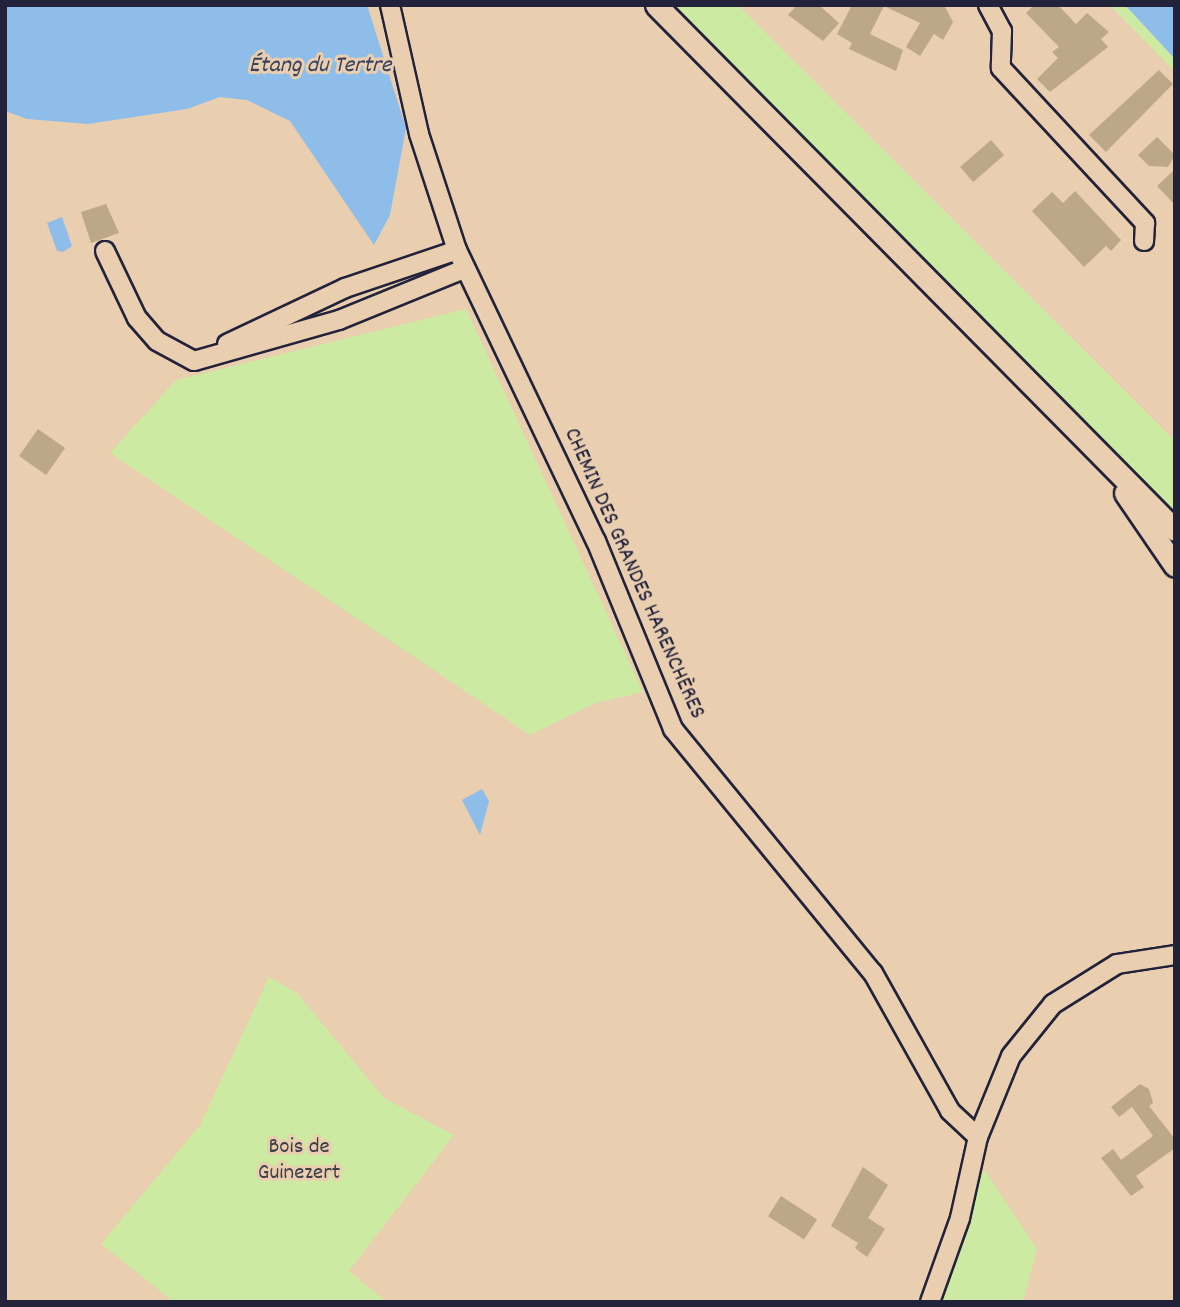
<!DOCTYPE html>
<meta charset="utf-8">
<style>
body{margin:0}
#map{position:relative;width:1180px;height:1307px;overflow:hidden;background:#e9ceb0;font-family:Dekko,sans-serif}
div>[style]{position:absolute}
.green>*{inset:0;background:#cceaa1}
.water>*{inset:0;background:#8ebde9}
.building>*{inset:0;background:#bca886;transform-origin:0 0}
.roads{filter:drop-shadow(2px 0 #22223b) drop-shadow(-2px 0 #22223b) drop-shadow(0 2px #22223b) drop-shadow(0 -2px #22223b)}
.minor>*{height:18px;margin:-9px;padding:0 9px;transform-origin:9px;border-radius:9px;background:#e9ceb0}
.major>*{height:21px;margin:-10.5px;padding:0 10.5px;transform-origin:10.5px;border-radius:10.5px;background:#e9ceb0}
span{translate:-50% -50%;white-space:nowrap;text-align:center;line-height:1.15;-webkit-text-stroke:6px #e9ceb0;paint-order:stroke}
.street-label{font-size:23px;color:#22223b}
.park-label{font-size:23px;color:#3c404a}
.water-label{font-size:24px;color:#38415e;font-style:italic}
.frame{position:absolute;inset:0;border:7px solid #22223b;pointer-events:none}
</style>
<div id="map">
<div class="green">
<div style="clip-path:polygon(672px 5px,738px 5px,1164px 430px,1175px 441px,1175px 517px)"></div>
<div style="clip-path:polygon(1110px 5px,1175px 5px,1175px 72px,1149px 45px)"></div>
<div style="clip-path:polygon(466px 309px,643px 692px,596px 703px,530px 735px,110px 453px,176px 380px)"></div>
<div style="clip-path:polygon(269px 977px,297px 993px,384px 1098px,454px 1135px,349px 1271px,387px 1302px,174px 1302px,101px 1244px,200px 1125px)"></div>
<div style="clip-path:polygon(984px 1169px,1037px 1249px,1023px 1302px,940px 1302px)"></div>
</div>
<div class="water">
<div style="clip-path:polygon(5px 5px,367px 5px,406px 128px,390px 215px,374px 245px,290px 121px,247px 100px,220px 97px,187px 109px,88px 124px,27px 119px,5px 111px)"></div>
<div style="clip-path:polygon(1125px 5px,1175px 5px,1175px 59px)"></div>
<div style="clip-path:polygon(62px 217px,72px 246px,63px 252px,57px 251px,47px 223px)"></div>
<div style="clip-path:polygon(482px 789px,489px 801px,480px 835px,462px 800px)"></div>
</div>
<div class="building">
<div style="clip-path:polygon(797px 5px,819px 5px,839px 23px,823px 41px,788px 15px)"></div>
<div style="clip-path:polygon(852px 5px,944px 5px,953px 22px,943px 40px,934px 34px,920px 56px,906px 47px,920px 23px,884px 6px,870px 34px,903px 50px,896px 71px,849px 49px,852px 43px,837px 34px)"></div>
<div style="clip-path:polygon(1034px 5px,1058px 5px,1076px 24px,1087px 13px,1109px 32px,1101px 39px,1108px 47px,1050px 92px,1037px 79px,1058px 58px,1052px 52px,1059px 47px,1026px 13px)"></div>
<div style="clip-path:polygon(1159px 70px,1173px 84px,1106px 152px,1089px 135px)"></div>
<div style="clip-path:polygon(1157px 137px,1175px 155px,1168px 167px,1149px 166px,1138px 155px)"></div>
<div style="left:991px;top:140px;width:20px;height:41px;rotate:49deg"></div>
<div style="clip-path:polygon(1175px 169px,1175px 205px,1157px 186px)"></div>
<div style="clip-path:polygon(1075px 191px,1121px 240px,1111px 251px,1106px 246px,1084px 267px,1032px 211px,1052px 192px,1063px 203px)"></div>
<div style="clip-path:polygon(106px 204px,119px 233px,91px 243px,81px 212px)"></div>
<div style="left:38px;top:429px;width:33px;height:33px;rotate:35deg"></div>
<div style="clip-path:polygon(1140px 1084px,1149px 1089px,1153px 1103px,1149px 1106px,1175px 1139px,1175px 1148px,1136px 1176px,1144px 1187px,1131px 1196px,1101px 1158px,1113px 1149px,1121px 1160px,1153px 1136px,1132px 1107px,1119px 1117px,1111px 1107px)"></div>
<div style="clip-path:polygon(863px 1167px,888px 1185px,868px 1218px,885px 1229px,867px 1257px,855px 1248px,858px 1243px,831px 1226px)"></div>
<div style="left:781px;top:1196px;width:43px;height:24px;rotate:33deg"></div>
</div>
<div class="roads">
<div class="minor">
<div style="left:390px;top:5px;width:132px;rotate:77.3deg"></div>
<div style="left:419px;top:134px;width:122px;rotate:71.9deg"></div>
<div style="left:457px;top:250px;width:322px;rotate:64.5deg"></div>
<div style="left:596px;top:541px;width:203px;rotate:67.7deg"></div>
<div style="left:673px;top:729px;width:315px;rotate:50.7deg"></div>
<div style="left:873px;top:973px;width:158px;rotate:60.8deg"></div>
<div style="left:950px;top:1111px;width:38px;rotate:43deg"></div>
<div style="left:978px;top:1137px;width:87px;rotate:-67.8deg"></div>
<div style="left:1011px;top:1056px;width:67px;rotate:-51.1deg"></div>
<div style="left:1053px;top:1004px;width:75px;rotate:-32deg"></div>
<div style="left:1117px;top:964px;width:59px;rotate:-8.8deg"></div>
<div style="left:988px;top:5px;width:30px;rotate:62deg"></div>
<div style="left:1002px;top:31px;width:37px;rotate:92deg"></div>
<div style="left:1001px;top:68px;width:212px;rotate:47.1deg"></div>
<div style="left:1145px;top:223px;width:18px;rotate:93deg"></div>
<div style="left:105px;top:251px;width:74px;rotate:64.5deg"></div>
<div style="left:137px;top:318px;width:30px;rotate:49deg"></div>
<div style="left:157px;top:341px;width:42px;rotate:28.4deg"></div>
<div style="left:194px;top:361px;width:151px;rotate:-15.8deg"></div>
<div style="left:339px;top:320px;width:135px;rotate:-22.2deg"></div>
<div style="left:227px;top:344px;width:131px;rotate:-25.4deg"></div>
<div style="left:345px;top:288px;width:118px;rotate:-18.7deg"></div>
<div style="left:930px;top:1302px;width:89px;rotate:-70.3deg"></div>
<div style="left:960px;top:1218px;width:83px;rotate:-77.5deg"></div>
</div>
<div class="major">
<div style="left:656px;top:5px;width:738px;rotate:45.33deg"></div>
<div style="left:1125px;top:493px;width:88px;rotate:55.6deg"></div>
</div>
</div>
<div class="street-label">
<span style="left:633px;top:574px;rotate:66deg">CHEMIN DES GRANDES HARENCHÈRES</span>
</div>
<div class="park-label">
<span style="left:299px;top:1161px">Bois de<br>Guinezert</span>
</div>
<div class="water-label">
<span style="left:320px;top:67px">Étang du Tertre</span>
</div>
<div class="frame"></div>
</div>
